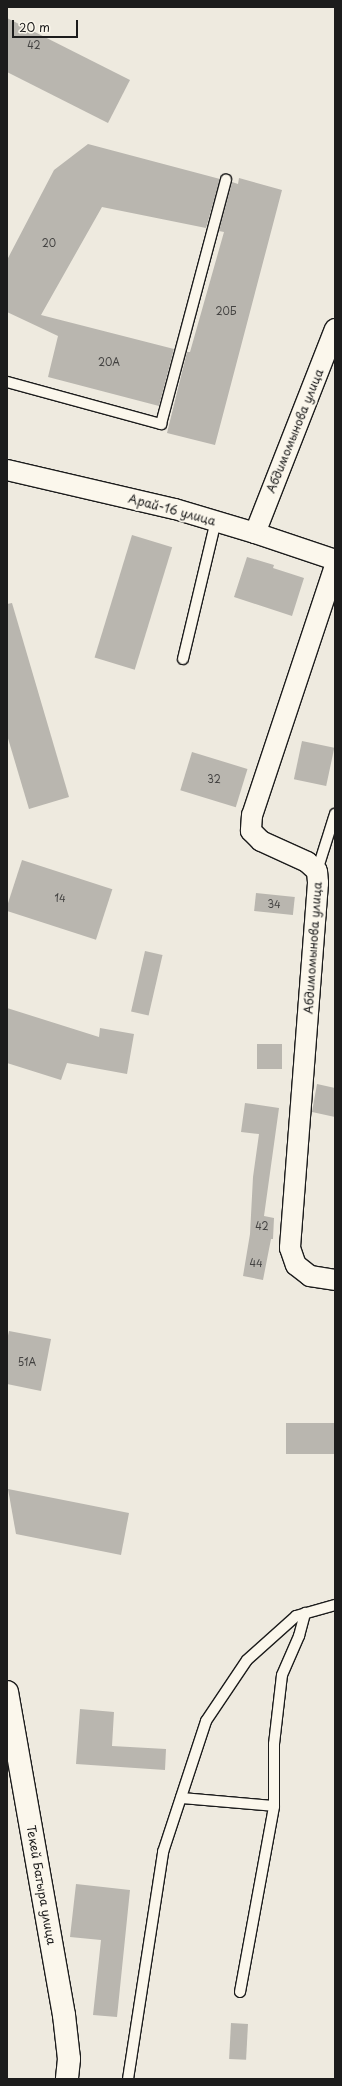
<!DOCTYPE html>
<meta charset="utf-8">
<style>
body{margin:0}
#map{position:relative;width:342px;height:2086px;overflow:hidden;background:#eeeadf;font-family:"Playpen Sans",sans-serif}
div>[style]{position:absolute}
.building>*{inset:0;background:#b9b6af;transform-origin:0 0}
.roads{filter:drop-shadow(1px 0 #1c1c1c) drop-shadow(-1px 0 #1c1c1c) drop-shadow(0 1px #1c1c1c) drop-shadow(0 -1px #1c1c1c)}
.service>*{height:10px;margin:-5px;padding:0 5px;transform-origin:5px;border-radius:5px;background:#fbf7ec}
.minor>*{height:20px;margin:-10px;padding:0 10px;transform-origin:10px;border-radius:10px;background:#fbf7ec}
.tertiary>*{height:22px;margin:-11px;padding:0 11px;transform-origin:11px;border-radius:11px;background:#fbf7ec}
span{translate:-50% -50%;white-space:nowrap;text-align:center;line-height:1.15;-webkit-text-stroke:4px #fbf7ec;paint-order:stroke}
.number-label{font-size:10px;color:#434241}
.number-label span{-webkit-text-stroke-width:0}
.street-label{font-size:12px;color:#1c1c1c}
.frame{position:absolute;inset:0;border:8px solid #1c1c1c;pointer-events:none}
.scale{position:absolute;left:12px;top:20px;width:66px;height:18px;box-sizing:border-box;border:2px solid #1c1c1c;border-top:0;padding-left:5px;font-size:12px;line-height:14px;white-space:nowrap;color:#1c1c1c;-webkit-text-stroke:3px #fbf7ec;paint-order:stroke}
</style>
<div id="map">
<div class="building">
<div style="clip-path:polygon(7px 18px,130px 80px,108px 123px,7px 72px)"></div>
<div style="clip-path:polygon(88px 144px,220px 179px,206px 228px,102px 207px,41px 315px,174px 349px,159px 406px,48px 377px,58px 336px,7px 312px,7px 260px,54px 170px)"></div>
<div style="clip-path:polygon(239px 178px,282px 190px,215px 445px,167px 433px,187px 352px,190px 352px,224px 232px,219px 231px,232px 182px,238px 184px)"></div>
<div style="left:132px;top:535px;width:42px;height:128px;rotate:17deg"></div>
<div style="clip-path:polygon(247px 557px,274px 565px,273px 568px,304px 578px,292px 616px,234px 597px)"></div>
<div style="clip-path:polygon(12px 603px,69px 797px,29px 809px,7px 735px,7px 604px)"></div>
<div style="left:302px;top:741px;width:33px;height:39px;rotate:12deg"></div>
<div style="left:192px;top:752px;width:58px;height:40px;rotate:17deg"></div>
<div style="left:22px;top:860px;width:95px;height:53px;rotate:18deg"></div>
<div style="left:256px;top:893px;width:39px;height:18px;rotate:6deg"></div>
<div style="left:145px;top:951px;width:18px;height:62px;rotate:13deg"></div>
<div style="clip-path:polygon(7px 1008px,99px 1037px,100px 1028px,134px 1034px,127px 1074px,67px 1063px,61px 1080px,7px 1063px)"></div>
<div style="left:257px;top:1044px;width:25px;height:25px"></div>
<div style="clip-path:polygon(317px 1084px,335px 1088px,335px 1117px,312px 1112px)"></div>
<div style="clip-path:polygon(245px 1103px,279px 1108px,264px 1216px,274px 1218px,273px 1239px,271px 1239px,263px 1280px,243px 1276px,250px 1234px,253px 1177px,259px 1134px,241px 1132px)"></div>
<div style="clip-path:polygon(9px 1331px,51px 1339px,41px 1391px,7px 1384px,7px 1340px)"></div>
<div style="left:335px;top:1423px;width:31px;height:49px;rotate:90deg"></div>
<div style="clip-path:polygon(8px 1489px,129px 1513px,121px 1555px,16px 1534px)"></div>
<div style="clip-path:polygon(80px 1709px,114px 1712px,112px 1746px,166px 1749px,165px 1770px,76px 1764px)"></div>
<div style="clip-path:polygon(76px 1884px,130px 1890px,117px 2017px,93px 2015px,101px 1940px,70px 1937px)"></div>
<div style="left:231px;top:2023px;width:17px;height:36px;rotate:3deg"></div>
</div>
<div class="roads">
<div class="service">
<div style="left:7px;top:382px;width:160px;rotate:15.3deg"></div>
<div style="left:161px;top:424px;width:253px;rotate:-75.1deg"></div>
<div style="left:183px;top:659px;width:142px;rotate:-76.6deg"></div>
<div style="left:317px;top:871px;width:60px;rotate:-72.5deg"></div>
<div style="left:181px;top:1798px;width:93px;rotate:4.9deg"></div>
<div style="left:240px;top:1992px;width:189px;rotate:-79.6deg"></div>
<div style="left:274px;top:1806px;width:62px;rotate:-90deg"></div>
<div style="left:274px;top:1744px;width:69px;rotate:-83.4deg"></div>
<div style="left:282px;top:1675px;width:43px;rotate:-66.4deg"></div>
<div style="left:299px;top:1636px;width:24px;rotate:-75deg"></div>
<div style="left:128px;top:2079px;width:230px;rotate:-81.2deg"></div>
<div style="left:163px;top:1852px;width:138px;rotate:-71.8deg"></div>
<div style="left:206px;top:1721px;width:73px;rotate:-56.1deg"></div>
<div style="left:247px;top:1660px;width:66px;rotate:-41.9deg"></div>
<div style="left:296px;top:1616px;width:41px;rotate:-15.8deg"></div>
</div>
<div class="minor">
<div style="left:7px;top:470px;width:172px;rotate:13.1deg"></div>
<div style="left:175px;top:509px;width:84px;rotate:16.7deg"></div>
<div style="left:255px;top:533px;width:84px;rotate:18.6deg"></div>
<div style="left:255px;top:533px;width:219px;rotate:-68.6deg"></div>
<div style="left:335px;top:566px;width:262px;rotate:108.4deg"></div>
<div style="left:252px;top:815px;width:16px;rotate:94deg"></div>
<div style="left:251px;top:831px;width:14px;rotate:45deg"></div>
<div style="left:261px;top:841px;width:51px;rotate:24.5deg"></div>
<div style="left:307px;top:862px;width:13px;rotate:42deg"></div>
<div style="left:317px;top:871px;width:12px;rotate:85deg"></div>
<div style="left:318px;top:883px;width:366px;rotate:94.4deg"></div>
<div style="left:290px;top:1248px;width:18px;rotate:71deg"></div>
<div style="left:296px;top:1265px;width:18px;rotate:38deg"></div>
<div style="left:310px;top:1276px;width:25px;rotate:9deg"></div>
</div>
<div class="tertiary">
<div style="left:7px;top:1692px;width:328px;rotate:80deg"></div>
<div style="left:64px;top:2015px;width:44px;rotate:83.5deg"></div>
<div style="left:69px;top:2059px;width:20px;rotate:96deg"></div>
</div>
</div>
<div class="number-label">
<span style="left:34px;top:45px">42</span>
<span style="left:49px;top:243px">20</span>
<span style="left:226px;top:311px">20Б</span>
<span style="left:109px;top:362px">20А</span>
<span style="left:214px;top:779px">32</span>
<span style="left:60px;top:898px">14</span>
<span style="left:274px;top:904px">34</span>
<span style="left:262px;top:1226px">42</span>
<span style="left:256px;top:1263px">44</span>
<span style="left:27px;top:1362px">51А</span>
</div>
<div class="street-label">
<span style="left:295px;top:431px;rotate:-68deg">Абдимомынова улица</span>
<span style="left:172px;top:510px;rotate:15deg">Арай-16 улица</span>
<span style="left:313px;top:948px;rotate:-86deg">Абдимомынова улица</span>
<span style="left:41px;top:1885px;rotate:80deg">Текей Батыра улица</span>
</div>
<div class="frame"></div>
<div class="scale">20 m</div>
</div>
